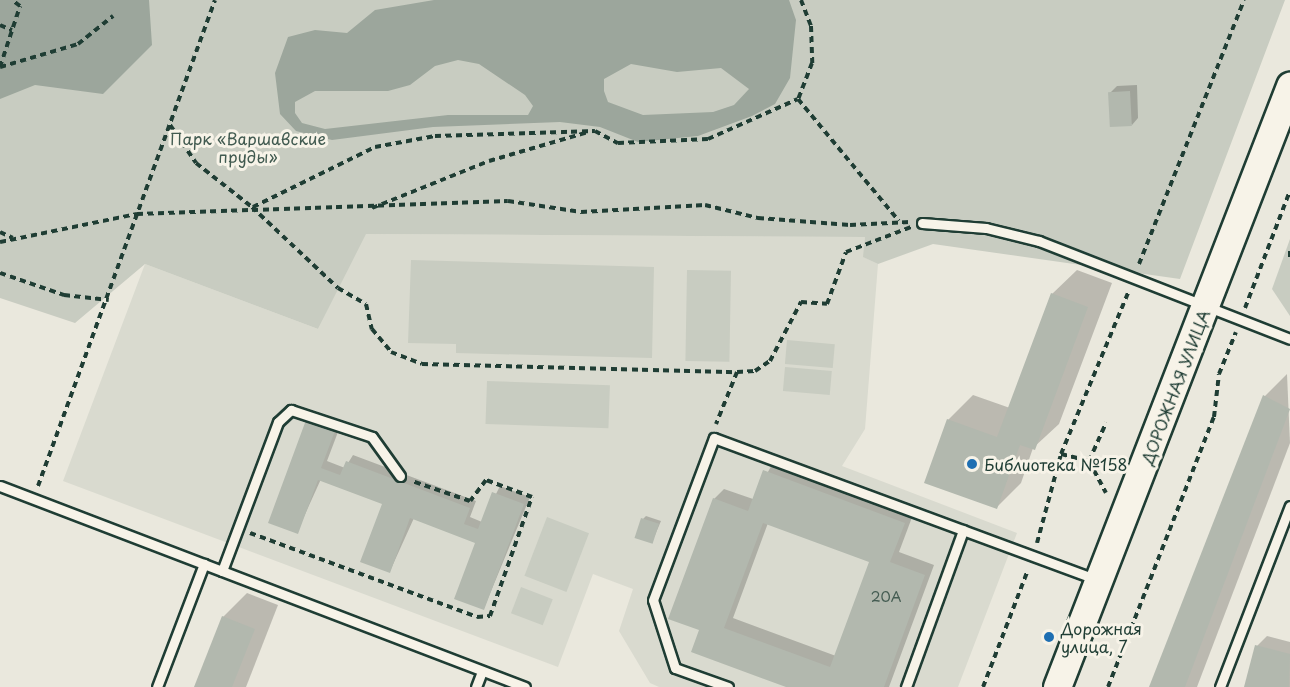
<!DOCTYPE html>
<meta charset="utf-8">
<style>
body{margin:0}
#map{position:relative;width:1290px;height:687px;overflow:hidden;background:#eae8dd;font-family:"Playpen Sans",sans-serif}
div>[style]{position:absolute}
.built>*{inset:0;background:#d9dacf}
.green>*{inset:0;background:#c8ccc1;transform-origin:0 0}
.water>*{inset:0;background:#9ca69c}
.shadow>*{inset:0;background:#0003}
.building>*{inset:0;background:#b2b8ae;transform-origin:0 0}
.path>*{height:4px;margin-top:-2px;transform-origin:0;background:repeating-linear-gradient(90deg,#1f3d34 0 6px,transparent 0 10.5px)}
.roads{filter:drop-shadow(2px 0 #1f3d34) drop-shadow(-2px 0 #1f3d34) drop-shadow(0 2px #1f3d34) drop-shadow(0 -2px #1f3d34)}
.lane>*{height:9px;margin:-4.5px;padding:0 4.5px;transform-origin:4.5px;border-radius:4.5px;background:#f7f3e8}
.secondary>*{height:27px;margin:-13.5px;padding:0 13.5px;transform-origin:13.5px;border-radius:13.5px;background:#f7f3e8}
.dots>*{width:16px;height:16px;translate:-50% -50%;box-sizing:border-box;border:3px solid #f7f3e8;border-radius:50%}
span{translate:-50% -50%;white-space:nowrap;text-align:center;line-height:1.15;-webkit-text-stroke:6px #f7f3e8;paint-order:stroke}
.number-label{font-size:14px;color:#445c52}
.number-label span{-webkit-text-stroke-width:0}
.park-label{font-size:16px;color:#415a50}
.street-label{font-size:16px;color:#1f3d34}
.poi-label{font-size:16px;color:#1f3d34}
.left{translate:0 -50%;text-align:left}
</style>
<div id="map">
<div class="built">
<div style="clip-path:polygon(365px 234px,865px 237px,864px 257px,878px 264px,865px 429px,842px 466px,1017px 533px,958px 687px,659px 687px,650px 683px,619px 631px,633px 589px,593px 574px,558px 667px,63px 481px,145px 264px,318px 329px)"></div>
</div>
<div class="green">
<div style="clip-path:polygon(0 0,1285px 0,1180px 279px,933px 244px,878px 264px,863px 257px,865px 237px,366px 234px,318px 329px,145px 264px,75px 323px,0 298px)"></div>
<div style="clip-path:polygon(1290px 239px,1290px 316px,1272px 289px)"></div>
<div style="clip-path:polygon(411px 260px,654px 267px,652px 358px,456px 353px,456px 344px,408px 343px)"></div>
<div style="left:687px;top:270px;width:44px;height:91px;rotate:1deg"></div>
<div style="left:787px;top:340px;width:48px;height:24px;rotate:5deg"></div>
<div style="left:785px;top:367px;width:47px;height:24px;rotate:5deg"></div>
<div style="left:487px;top:381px;width:123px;height:43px;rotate:2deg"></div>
<div style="left:547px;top:517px;width:45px;height:63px;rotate:21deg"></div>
<div style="left:521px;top:587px;width:34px;height:28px;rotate:21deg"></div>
</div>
<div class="water">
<div style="clip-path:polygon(0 0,149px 0,152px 45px,103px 94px,35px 85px,0 99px)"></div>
<div style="clip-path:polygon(evenodd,434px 0,789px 0,796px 20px,790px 78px,775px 104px,752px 116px,698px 136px,638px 142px,600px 127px,560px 122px,433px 127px,332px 140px,296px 131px,280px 114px,275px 73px,288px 37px,315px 30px,347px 33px,375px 10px,434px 0,458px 60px,479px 64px,525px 95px,533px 106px,528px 115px,448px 115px,325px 129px,302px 123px,295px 113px,295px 102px,315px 91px,388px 91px,410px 85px,435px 66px,458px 60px,434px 0,631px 64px,677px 72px,721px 68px,749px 89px,734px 105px,713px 112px,643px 115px,608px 102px,604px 91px,604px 79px,631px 64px)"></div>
</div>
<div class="shadow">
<div style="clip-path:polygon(1137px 85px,1138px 118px,1132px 125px,1110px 93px,1117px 86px)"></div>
<div style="clip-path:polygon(1077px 270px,1112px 283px,1059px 424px,1033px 448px,1021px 483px,997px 507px,926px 482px,948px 420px,973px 395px,1010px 408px,1052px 294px)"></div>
<div style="clip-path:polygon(1287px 374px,1290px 443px,1197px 687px,1151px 687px,1265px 396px)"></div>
<div style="clip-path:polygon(314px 414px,341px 424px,327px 461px,345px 468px,353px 455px,476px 501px,470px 517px,482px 522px,500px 486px,530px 497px,484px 608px,477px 542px,414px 518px,390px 571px,384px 503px,321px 479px,297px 532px,307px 421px)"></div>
<div style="clip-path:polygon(evenodd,774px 461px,914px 512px,899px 552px,934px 565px,889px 687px,791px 687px,701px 629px,714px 499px,724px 489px,753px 499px,774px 461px,768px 523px,871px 561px,836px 656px,733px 618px,768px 523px)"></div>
<div style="clip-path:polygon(646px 516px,661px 521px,652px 542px,643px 519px)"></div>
<div style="clip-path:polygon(247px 593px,278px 605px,246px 687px,195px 687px,223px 617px)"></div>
<div style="clip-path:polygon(1267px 636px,1290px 642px,1290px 687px,1246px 687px,1257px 646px)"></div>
</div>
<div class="building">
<div style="left:1130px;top:91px;width:35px;height:22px;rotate:87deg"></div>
<div style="clip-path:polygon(1051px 293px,1088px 307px,1035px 450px,1020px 445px,997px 509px,924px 483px,947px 419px,997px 437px)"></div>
<div style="clip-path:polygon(1263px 395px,1290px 409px,1185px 687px,1149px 687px)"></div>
<div style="clip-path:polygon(306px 420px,335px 431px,321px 468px,340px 475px,346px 461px,470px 508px,464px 524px,478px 529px,492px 492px,524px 504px,484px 610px,454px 599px,475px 543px,410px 518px,390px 573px,360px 562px,382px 504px,318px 480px,298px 534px,268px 523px)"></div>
<div style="clip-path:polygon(evenodd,763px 470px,905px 523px,890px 562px,925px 575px,884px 687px,786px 687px,691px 652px,699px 630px,668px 619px,713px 498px,748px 511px,763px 470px,763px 523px,869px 562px,830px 667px,724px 628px,763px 523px)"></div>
<div style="left:641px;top:518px;width:19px;height:21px;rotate:18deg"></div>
<div style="clip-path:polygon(222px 616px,255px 629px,232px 687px,194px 687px)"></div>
<div style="clip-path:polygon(1255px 645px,1290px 654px,1289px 687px,1244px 687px)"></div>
</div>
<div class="path">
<div style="left:801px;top:0;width:28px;rotate:69deg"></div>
<div style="left:811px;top:26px;width:37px;rotate:88deg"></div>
<div style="left:812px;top:63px;width:39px;rotate:111deg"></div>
<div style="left:798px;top:99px;width:158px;rotate:50.4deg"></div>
<div style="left:0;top:25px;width:13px;rotate:23deg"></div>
<div style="left:0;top:67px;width:81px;rotate:-16.4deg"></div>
<div style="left:78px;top:44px;width:45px;rotate:-38.7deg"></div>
<div style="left:0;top:67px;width:64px;rotate:-71.8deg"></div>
<div style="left:20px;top:6px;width:10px;rotate:-143deg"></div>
<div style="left:170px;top:125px;width:46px;rotate:55.6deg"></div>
<div style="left:196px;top:163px;width:71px;rotate:38.2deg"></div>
<div style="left:252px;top:207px;width:118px;rotate:43.3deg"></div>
<div style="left:338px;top:288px;width:32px;rotate:30deg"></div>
<div style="left:366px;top:304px;width:26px;rotate:77deg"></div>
<div style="left:372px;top:329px;width:30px;rotate:50deg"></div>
<div style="left:391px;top:352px;width:33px;rotate:21deg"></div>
<div style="left:422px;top:364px;width:315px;rotate:1.5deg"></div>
<div style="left:737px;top:372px;width:56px;rotate:112deg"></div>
<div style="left:253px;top:207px;width:136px;rotate:-26.2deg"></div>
<div style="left:375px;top:147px;width:61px;rotate:-10.4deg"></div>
<div style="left:435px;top:136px;width:160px;rotate:-1.8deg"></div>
<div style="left:595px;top:131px;width:26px;rotate:28deg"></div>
<div style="left:618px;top:143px;width:90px;rotate:-2.5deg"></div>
<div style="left:708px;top:139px;width:98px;rotate:-24deg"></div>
<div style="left:372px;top:208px;width:126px;rotate:-21.9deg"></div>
<div style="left:489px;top:161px;width:103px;rotate:-16.3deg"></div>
<div style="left:0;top:232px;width:14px;rotate:25deg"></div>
<div style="left:0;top:242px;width:140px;rotate:-11.6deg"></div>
<div style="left:137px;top:214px;width:371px;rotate:-2deg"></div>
<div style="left:508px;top:201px;width:74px;rotate:8.6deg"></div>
<div style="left:581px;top:212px;width:124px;rotate:-3.2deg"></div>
<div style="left:705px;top:205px;width:55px;rotate:13.8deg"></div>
<div style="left:758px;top:218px;width:92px;rotate:4.4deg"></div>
<div style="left:850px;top:225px;width:60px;rotate:-2.9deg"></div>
<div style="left:1290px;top:251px;width:9px;rotate:90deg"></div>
<div style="left:1139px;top:264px;width:284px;rotate:-68.3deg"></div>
<div style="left:0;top:273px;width:68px;rotate:19deg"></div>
<div style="left:64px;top:295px;width:45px;rotate:6.3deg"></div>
<div style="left:1245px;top:308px;width:125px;rotate:-69deg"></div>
<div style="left:737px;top:372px;width:18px;rotate:-3deg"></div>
<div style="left:755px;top:371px;width:18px;rotate:-34deg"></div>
<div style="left:770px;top:361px;width:67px;rotate:-62.3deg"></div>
<div style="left:801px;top:302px;width:26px;rotate:4deg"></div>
<div style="left:827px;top:304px;width:55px;rotate:-69.9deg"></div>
<div style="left:846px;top:252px;width:70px;rotate:-21deg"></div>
<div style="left:1061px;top:454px;width:29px;rotate:14deg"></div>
<div style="left:1089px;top:461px;width:36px;rotate:62deg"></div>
<div style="left:1089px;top:461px;width:42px;rotate:-65.9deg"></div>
<div style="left:38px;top:486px;width:517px;rotate:-69.99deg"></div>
<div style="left:250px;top:533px;width:242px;rotate:20.3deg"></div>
<div style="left:477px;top:617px;width:13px;rotate:-4deg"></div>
<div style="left:490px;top:616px;width:126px;rotate:-70.6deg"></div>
<div style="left:532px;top:497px;width:49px;rotate:-159.7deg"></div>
<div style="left:486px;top:480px;width:26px;rotate:127deg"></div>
<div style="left:470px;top:501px;width:61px;rotate:-161deg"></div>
<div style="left:1037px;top:543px;width:92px;rotate:-74.9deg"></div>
<div style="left:1061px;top:454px;width:177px;rotate:-67.4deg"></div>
<div style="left:983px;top:687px;width:125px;rotate:-69deg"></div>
<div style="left:1108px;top:687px;width:290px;rotate:-68.6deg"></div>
<div style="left:1214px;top:417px;width:43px;rotate:-83.4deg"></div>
<div style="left:1219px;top:374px;width:45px;rotate:-68deg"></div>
</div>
<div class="roads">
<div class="lane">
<div style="left:922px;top:223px;width:64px;rotate:4.5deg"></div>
<div style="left:986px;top:228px;width:55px;rotate:13.8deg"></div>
<div style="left:1039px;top:241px;width:269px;rotate:21.3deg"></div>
<div style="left:0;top:486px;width:562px;rotate:20.95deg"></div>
<div style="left:222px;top:571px;width:159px;rotate:-69.4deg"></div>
<div style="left:278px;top:422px;width:18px;rotate:-43deg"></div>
<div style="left:291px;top:410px;width:85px;rotate:18.4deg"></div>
<div style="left:372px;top:437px;width:48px;rotate:54.3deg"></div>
<div style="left:157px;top:687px;width:132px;rotate:-69.1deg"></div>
<div style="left:476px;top:687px;width:17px;rotate:-69deg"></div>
<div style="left:728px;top:687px;width:56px;rotate:-160.3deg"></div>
<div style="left:675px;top:668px;width:71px;rotate:-107.9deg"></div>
<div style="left:653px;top:600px;width:173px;rotate:-69.4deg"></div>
<div style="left:714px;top:438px;width:408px;rotate:20.3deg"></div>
<div style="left:906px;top:687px;width:167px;rotate:-70deg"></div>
<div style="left:1220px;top:687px;width:194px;rotate:-68.9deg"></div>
</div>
<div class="secondary">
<div style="left:1057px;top:687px;width:645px;rotate:-68.81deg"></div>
</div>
</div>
<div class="dots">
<div style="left:972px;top:464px;background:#1f6fb2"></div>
<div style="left:1049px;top:637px;background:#1f6fb2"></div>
</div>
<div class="number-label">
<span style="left:886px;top:597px">20А</span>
</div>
<div class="park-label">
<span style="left:248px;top:147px">Парк «Варшавские<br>пруды»</span>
</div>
<div class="street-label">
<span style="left:1175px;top:387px;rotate:-69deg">ДОРОЖНАЯ УЛИЦА</span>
</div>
<div class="poi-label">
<span class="left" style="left:984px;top:464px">Библиотека №158</span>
<span class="left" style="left:1061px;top:637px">Дорожная<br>улица, 7</span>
</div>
</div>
